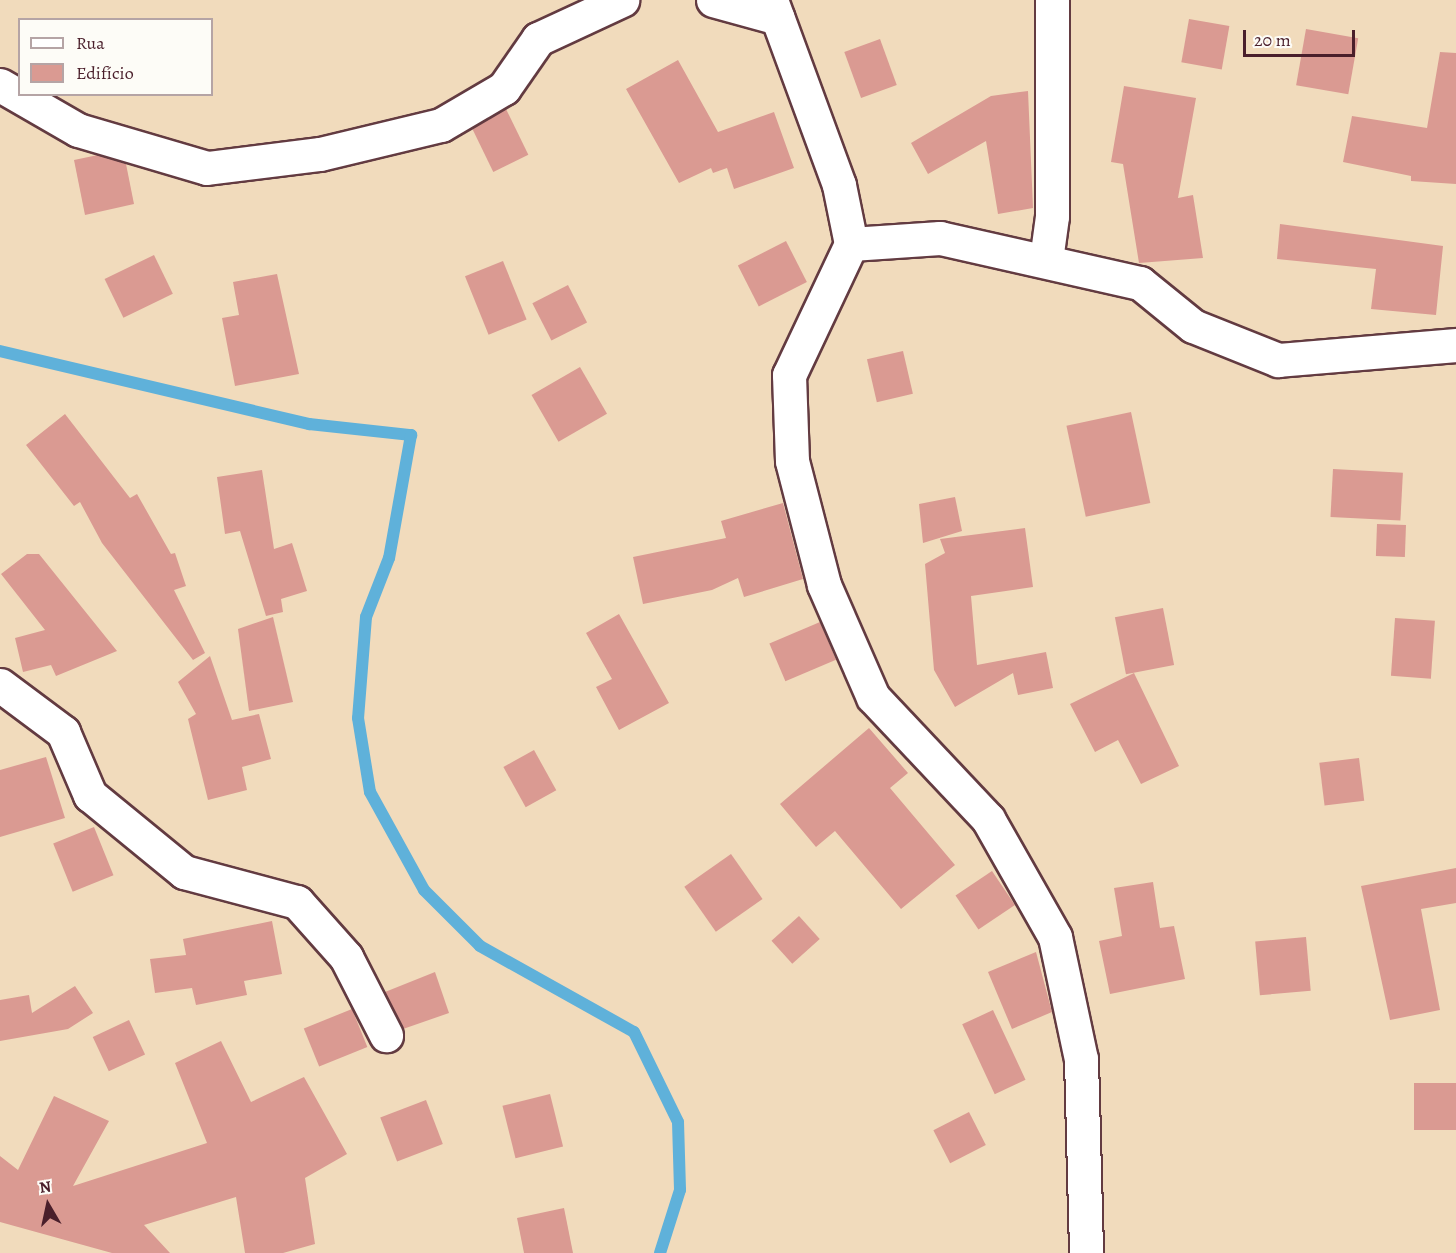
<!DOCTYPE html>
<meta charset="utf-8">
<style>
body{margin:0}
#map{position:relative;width:1456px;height:1253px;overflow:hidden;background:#f1dbbc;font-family:Alegreya,serif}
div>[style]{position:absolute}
.stream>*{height:12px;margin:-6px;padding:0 6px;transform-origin:6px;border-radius:6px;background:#5fb1da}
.building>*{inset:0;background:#da9a92;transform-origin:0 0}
.roads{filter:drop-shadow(2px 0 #633b41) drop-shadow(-2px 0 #633b41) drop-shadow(0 2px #633b41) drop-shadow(0 -2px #633b41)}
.minor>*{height:33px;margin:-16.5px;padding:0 16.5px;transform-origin:16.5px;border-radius:16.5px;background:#fff}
span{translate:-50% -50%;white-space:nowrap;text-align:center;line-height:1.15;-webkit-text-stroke:4.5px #fdfcf7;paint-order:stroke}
.legend{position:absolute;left:18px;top:18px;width:195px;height:78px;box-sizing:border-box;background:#fdfcf7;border:2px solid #b5a4a5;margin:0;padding:8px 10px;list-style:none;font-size:18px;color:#4a1f2b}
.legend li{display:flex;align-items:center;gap:12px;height:30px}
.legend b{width:30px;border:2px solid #b5a4a5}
.north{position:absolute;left:18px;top:1175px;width:60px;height:60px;-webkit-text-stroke:4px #fdfcf7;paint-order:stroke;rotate:351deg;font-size:16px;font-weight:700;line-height:24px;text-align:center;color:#4a1f2b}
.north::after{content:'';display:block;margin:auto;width:21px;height:27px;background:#4a1f2b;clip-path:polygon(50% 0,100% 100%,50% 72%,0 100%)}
.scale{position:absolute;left:1243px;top:30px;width:112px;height:27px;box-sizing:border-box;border:3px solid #4a1f2b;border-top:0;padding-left:8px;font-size:18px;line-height:21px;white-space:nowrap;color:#4a1f2b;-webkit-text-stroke:4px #fdfcf7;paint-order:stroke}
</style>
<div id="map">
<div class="stream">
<div style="left:0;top:351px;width:318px;rotate:13.3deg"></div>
<div style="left:309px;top:424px;width:103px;rotate:6.2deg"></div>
<div style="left:411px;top:435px;width:125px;rotate:100.1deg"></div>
<div style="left:389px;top:558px;width:63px;rotate:111.3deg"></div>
<div style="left:366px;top:617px;width:101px;rotate:94.5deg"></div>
<div style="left:358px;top:718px;width:75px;rotate:80.8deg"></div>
<div style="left:370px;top:792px;width:112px;rotate:61.1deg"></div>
<div style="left:424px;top:890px;width:79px;rotate:45deg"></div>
<div style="left:480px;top:946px;width:176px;rotate:29.2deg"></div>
<div style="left:634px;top:1032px;width:100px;rotate:63.9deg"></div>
<div style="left:678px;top:1122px;width:68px;rotate:88.3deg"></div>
<div style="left:680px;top:1190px;width:66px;rotate:107.6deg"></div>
</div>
<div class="building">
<div style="left:1189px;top:19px;width:41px;height:44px;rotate:10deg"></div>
<div style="left:1306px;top:29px;width:53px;height:57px;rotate:10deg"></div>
<div style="left:880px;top:39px;width:49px;height:38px;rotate:70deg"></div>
<div style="clip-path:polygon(1440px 52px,1456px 53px,1456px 184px,1411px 181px,1411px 176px,1343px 162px,1352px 116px,1427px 128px)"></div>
<div style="clip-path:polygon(678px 60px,718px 132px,774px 112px,794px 168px,734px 189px,727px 168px,713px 173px,711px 168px,679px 183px,626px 89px)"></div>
<div style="clip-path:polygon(1124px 86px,1196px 98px,1178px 198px,1193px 195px,1203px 258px,1139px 263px,1123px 164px,1111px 162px)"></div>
<div style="clip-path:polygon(1028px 91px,1033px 208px,998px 214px,986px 141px,928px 174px,911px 143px,991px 96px)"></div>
<div style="left:506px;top:109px;width:51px;height:39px;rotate:64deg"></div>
<div style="clip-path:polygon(98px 155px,126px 164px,134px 204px,85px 215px,74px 160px)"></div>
<div style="clip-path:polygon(1280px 224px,1443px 246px,1436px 315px,1371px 309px,1376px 269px,1277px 259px)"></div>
<div style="left:786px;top:241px;width:46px;height:54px;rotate:63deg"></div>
<div style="left:154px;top:255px;width:43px;height:55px;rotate:64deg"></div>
<div style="left:503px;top:261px;width:63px;height:41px;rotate:68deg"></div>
<div style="clip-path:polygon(277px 274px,299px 374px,235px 386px,222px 318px,239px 315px,233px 282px)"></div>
<div style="left:568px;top:285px;width:42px;height:40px;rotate:63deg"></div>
<div style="left:903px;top:351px;width:44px;height:37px;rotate:77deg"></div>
<div style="left:580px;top:367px;width:54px;height:56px;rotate:60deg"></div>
<div style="left:1131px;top:412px;width:93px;height:66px;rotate:78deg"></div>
<div style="clip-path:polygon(65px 414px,130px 498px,137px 494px,171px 554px,175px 553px,186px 586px,174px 590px,205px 653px,193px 660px,102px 543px,80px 502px,74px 506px,26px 445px)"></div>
<div style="left:1333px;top:469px;width:70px;height:48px;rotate:3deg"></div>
<div style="clip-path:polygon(262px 470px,274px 549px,292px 543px,307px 591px,281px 599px,283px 612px,266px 616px,240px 531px,225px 534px,217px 477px)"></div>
<div style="clip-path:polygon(955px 497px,962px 531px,923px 543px,919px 504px)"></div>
<div style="clip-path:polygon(783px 503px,803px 579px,744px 597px,738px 578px,712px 590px,643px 604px,633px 557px,726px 538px,721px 521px)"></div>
<div style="left:1377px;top:524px;width:29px;height:32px;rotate:2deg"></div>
<div style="clip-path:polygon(1025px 528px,1033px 587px,971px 596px,977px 665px,1046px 652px,1053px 688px,1018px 695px,1013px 673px,955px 707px,934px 670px,925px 564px,945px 553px,940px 539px)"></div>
<div style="clip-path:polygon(27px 554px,39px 554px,117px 651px,56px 676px,51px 665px,23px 672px,15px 638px,45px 630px,1px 574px)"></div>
<div style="left:1163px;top:608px;width:58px;height:49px;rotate:79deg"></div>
<div style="clip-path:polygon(619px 614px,669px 703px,619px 730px,596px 687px,612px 679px,586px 633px)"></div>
<div style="clip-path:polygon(273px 617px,293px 702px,249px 711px,238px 629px)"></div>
<div style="left:1395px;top:618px;width:40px;height:58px;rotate:4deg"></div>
<div style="left:820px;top:622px;width:41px;height:55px;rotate:67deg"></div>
<div style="clip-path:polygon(210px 656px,232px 720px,259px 714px,271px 759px,242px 767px,247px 790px,208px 800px,188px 719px,196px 714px,178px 682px)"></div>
<div style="clip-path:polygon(1134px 673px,1179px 766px,1141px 784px,1118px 740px,1095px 752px,1070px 704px)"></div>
<div style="clip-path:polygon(869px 728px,908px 773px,890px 788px,955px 865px,901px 909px,835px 831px,816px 847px,780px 804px)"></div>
<div style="left:534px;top:750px;width:46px;height:35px;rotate:61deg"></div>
<div style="clip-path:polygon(46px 757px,65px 818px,0 837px,0 770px)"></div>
<div style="left:1359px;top:758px;width:43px;height:40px;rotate:83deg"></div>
<div style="left:94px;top:827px;width:52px;height:44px;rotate:68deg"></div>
<div style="left:731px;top:854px;width:55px;height:57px;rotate:55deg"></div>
<div style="clip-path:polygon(1456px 868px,1456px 903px,1421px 909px,1440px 1010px,1390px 1020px,1361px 886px)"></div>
<div style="left:992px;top:871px;width:41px;height:44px;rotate:56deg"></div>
<div style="clip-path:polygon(1153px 882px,1160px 928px,1174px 926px,1185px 979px,1110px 994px,1099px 941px,1122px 936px,1114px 888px)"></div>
<div style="left:799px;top:916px;width:31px;height:37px;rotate:48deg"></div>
<div style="clip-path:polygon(272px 921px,282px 974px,244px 981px,247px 995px,196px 1005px,192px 988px,155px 993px,150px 959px,186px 955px,183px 939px)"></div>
<div style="left:1306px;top:937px;width:54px;height:51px;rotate:85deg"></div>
<div style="clip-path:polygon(1036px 952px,1052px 1012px,1012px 1029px,988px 972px)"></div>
<div style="clip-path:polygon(435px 972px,449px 1013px,403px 1029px,385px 992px)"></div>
<div style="clip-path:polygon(75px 986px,93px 1013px,68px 1029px,0 1041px,0 1000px,29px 995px,32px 1013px)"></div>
<div style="left:352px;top:1009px;width:41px;height:52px;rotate:68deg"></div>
<div style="left:993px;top:1010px;width:77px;height:34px;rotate:65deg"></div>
<div style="left:129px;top:1020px;width:38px;height:40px;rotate:65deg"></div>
<div style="clip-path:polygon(221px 1041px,251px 1102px,304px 1077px,347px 1154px,305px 1178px,315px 1244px,283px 1253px,245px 1253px,236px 1197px,144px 1225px,170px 1253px,112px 1253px,0 1222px,0 1156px,18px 1170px,54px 1096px,109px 1121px,73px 1186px,207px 1143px,175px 1063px)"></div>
<div style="left:1456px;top:1083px;width:47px;height:42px;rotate:90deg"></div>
<div style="left:550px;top:1094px;width:54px;height:49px;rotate:76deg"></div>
<div style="left:426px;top:1100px;width:47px;height:49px;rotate:69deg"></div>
<div style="left:969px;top:1112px;width:37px;height:40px;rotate:63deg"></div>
<div style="clip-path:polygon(564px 1208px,573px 1253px,524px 1253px,517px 1218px)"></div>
</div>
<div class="roads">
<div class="minor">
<div style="left:713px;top:0;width:67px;rotate:15.5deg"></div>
<div style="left:771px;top:0;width:197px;rotate:69.8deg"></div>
<div style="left:839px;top:185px;width:60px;rotate:78.5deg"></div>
<div style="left:851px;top:244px;width:145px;rotate:115.3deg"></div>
<div style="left:789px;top:375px;width:86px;rotate:88deg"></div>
<div style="left:792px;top:461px;width:128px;rotate:75.5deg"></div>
<div style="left:824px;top:585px;width:122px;rotate:66.4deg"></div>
<div style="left:873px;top:697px;width:168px;rotate:46.7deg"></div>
<div style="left:988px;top:819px;width:136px;rotate:60.4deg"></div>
<div style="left:1055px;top:937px;width:125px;rotate:78deg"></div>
<div style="left:1081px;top:1059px;width:194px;rotate:88.5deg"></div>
<div style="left:0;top:85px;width:90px;rotate:30deg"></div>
<div style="left:78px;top:130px;width:134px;rotate:16.4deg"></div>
<div style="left:207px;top:168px;width:114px;rotate:-7.1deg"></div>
<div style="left:320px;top:154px;width:124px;rotate:-13.5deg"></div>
<div style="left:441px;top:125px;width:73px;rotate:-30.4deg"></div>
<div style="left:504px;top:88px;width:60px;rotate:-55.2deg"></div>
<div style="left:538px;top:39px;width:93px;rotate:-24.9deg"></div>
<div style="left:851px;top:244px;width:89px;rotate:-3.9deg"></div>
<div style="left:940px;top:238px;width:205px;rotate:12.7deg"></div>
<div style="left:1140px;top:283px;width:68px;rotate:39.1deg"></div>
<div style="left:1193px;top:326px;width:92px;rotate:21.8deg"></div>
<div style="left:1278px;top:360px;width:179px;rotate:-4.8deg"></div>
<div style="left:1046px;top:260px;width:44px;rotate:-82.2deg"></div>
<div style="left:1052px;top:216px;width:216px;rotate:-90deg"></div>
<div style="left:0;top:685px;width:79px;rotate:36.7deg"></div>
<div style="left:63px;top:732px;width:69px;rotate:66.8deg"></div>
<div style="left:90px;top:795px;width:122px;rotate:39.3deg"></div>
<div style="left:184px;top:872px;width:117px;rotate:14.9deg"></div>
<div style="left:297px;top:902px;width:74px;rotate:48.3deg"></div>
<div style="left:346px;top:957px;width:88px;rotate:62.9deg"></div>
</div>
</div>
<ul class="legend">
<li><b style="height:8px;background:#fff"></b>Rua</li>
<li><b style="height:16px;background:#da9a92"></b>Edifício</li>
</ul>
<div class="north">N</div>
<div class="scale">20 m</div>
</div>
